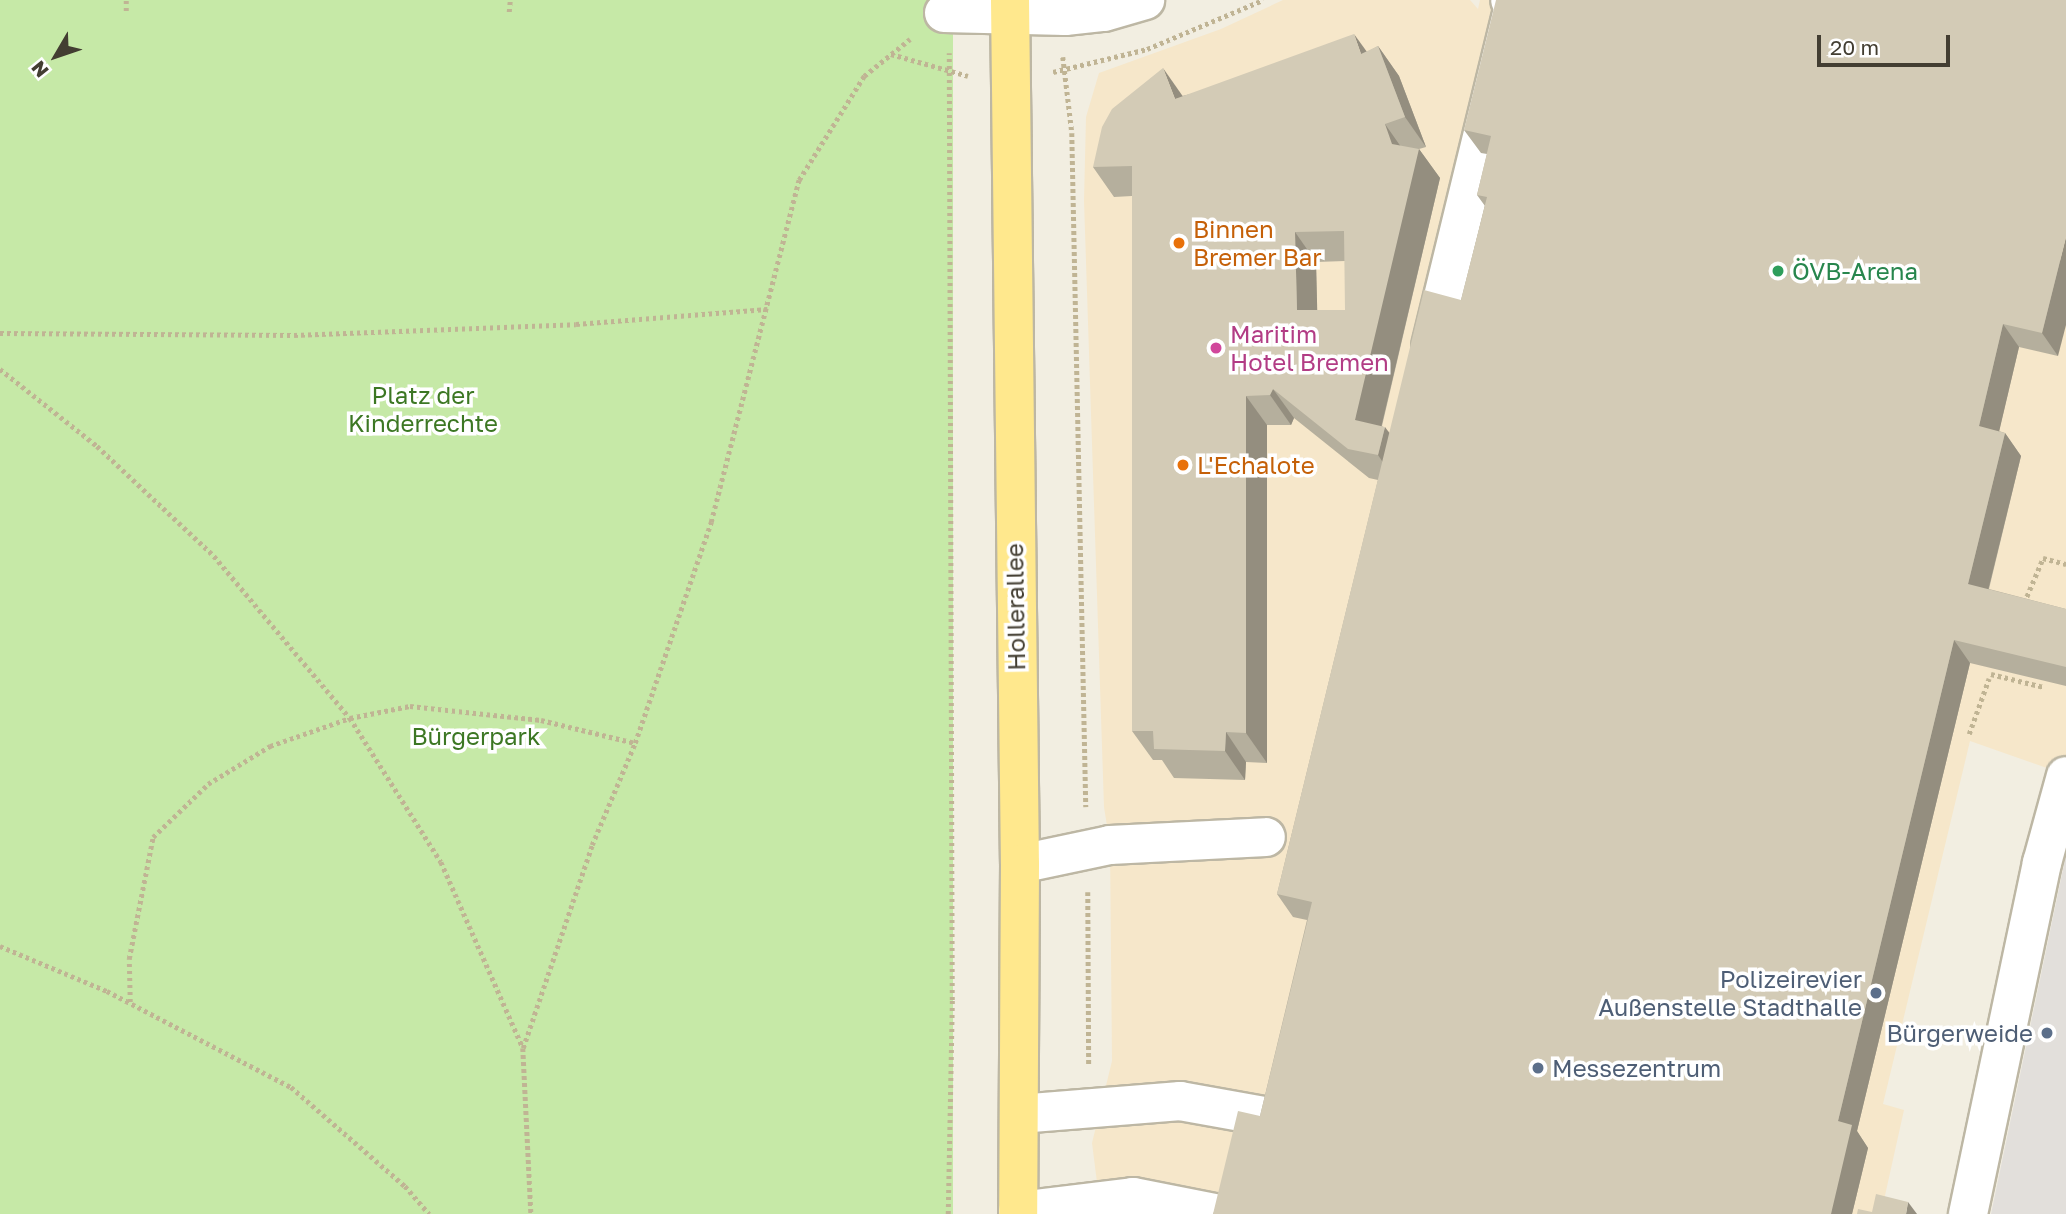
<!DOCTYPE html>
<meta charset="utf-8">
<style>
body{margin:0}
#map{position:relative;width:2066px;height:1214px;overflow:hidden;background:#f2eee1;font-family:"Golos Text",sans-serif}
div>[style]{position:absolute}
.commercial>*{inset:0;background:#f6e7ca}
.green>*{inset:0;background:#c6e9a7;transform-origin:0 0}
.parking>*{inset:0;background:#e2dfdb}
.path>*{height:4.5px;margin-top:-2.25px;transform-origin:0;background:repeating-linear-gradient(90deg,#c0b494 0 3.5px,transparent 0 7px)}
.roads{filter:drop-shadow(2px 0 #bdb7a4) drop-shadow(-2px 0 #bdb7a4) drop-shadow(0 2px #bdb7a4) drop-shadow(0 -2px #bdb7a4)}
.minor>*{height:38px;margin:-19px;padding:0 19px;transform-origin:19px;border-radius:19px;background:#fff}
.major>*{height:38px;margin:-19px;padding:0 19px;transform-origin:19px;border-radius:19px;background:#ffe88d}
.wall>*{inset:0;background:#b5af9d}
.shaded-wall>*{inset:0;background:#948e7f}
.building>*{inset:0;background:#d3cbb6}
.dots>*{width:19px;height:19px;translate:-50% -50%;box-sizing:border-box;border:4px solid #fff;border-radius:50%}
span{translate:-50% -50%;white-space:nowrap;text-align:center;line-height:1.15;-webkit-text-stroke:7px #fff;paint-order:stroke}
.food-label{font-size:24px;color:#c56008}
.left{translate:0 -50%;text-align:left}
.leisure-label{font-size:24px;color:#27864d}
.hotel-label{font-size:24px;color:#b23c85}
.park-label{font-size:24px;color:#3c7723}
.street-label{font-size:24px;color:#433e32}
.service-label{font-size:24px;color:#4e5e75}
.right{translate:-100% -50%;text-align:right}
.north{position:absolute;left:21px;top:21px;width:70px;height:70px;-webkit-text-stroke:5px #fff;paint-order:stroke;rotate:231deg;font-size:19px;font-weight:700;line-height:28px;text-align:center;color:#433e32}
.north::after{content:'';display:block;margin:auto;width:24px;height:32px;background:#433e32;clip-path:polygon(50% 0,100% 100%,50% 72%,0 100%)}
.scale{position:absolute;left:1817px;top:35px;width:133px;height:32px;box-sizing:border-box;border:4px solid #433e32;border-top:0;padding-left:9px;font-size:21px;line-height:24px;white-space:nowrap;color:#433e32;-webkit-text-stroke:5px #fff;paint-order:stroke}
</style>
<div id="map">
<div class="commercial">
<div style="clip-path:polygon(1283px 0,1470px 0,1478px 9px,1480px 0,2066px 0,2066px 760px,2061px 773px,1970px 741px,1883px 1104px,1904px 1110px,1882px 1209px,1898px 1214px,1101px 1214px,1092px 1143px,1112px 1061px,1110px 845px,1104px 807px,1084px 201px,1086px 117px,1099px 73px,1221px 29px)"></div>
</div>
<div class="green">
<div style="left:0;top:0;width:953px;height:1214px"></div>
</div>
<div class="parking">
<div style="clip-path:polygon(2066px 855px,2066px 1214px,1991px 1214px)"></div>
</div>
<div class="path">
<div style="left:126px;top:11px;width:11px;rotate:-90deg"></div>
<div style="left:509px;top:12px;width:12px;rotate:-85deg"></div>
<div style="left:891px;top:54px;width:80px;rotate:15.9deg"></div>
<div style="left:1063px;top:57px;width:77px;rotate:83.2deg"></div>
<div style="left:1072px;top:133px;width:674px;rotate:88.81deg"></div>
<div style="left:1053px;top:72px;width:97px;rotate:-13.7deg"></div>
<div style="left:1147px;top:49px;width:126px;rotate:-22.9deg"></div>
<div style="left:0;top:333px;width:294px;rotate:0.4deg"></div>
<div style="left:294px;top:335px;width:282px;rotate:-2.2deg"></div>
<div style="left:576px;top:324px;width:192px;rotate:-4.5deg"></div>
<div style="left:0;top:369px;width:124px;rotate:38.4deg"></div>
<div style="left:97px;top:446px;width:161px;rotate:43.2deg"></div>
<div style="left:214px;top:556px;width:212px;rotate:50deg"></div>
<div style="left:350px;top:718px;width:170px;rotate:57.7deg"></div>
<div style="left:441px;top:862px;width:203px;rotate:66.2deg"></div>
<div style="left:523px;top:1048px;width:166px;rotate:87.2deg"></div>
<div style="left:2024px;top:603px;width:49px;rotate:-67.1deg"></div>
<div style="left:2043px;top:558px;width:24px;rotate:15deg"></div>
<div style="left:1991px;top:674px;width:55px;rotate:13.8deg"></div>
<div style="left:1969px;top:734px;width:59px;rotate:-70.3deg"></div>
<div style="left:1088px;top:892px;width:173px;rotate:89.7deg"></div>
<div style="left:0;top:946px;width:116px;rotate:22.8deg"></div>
<div style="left:107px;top:991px;width:208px;rotate:27.6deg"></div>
<div style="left:291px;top:1087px;width:151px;rotate:41deg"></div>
<div style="left:405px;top:1186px;width:37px;rotate:49deg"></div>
<div style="left:130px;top:1002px;width:43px;rotate:-91.3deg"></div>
<div style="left:129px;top:959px;width:124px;rotate:-78.9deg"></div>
<div style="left:153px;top:837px;width:76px;rotate:-43.9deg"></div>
<div style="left:208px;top:784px;width:73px;rotate:-31.5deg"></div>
<div style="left:270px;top:746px;width:85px;rotate:-19.3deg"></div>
<div style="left:350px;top:718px;width:61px;rotate:-11.3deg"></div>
<div style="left:410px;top:706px;width:132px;rotate:6.1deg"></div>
<div style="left:541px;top:720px;width:97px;rotate:13.7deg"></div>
<div style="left:523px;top:1048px;width:214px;rotate:-71.2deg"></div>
<div style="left:592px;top:845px;width:111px;rotate:-67.1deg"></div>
<div style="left:635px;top:743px;width:234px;rotate:-71deg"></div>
<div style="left:711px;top:522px;width:353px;rotate:-75.6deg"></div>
<div style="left:799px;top:180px;width:123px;rotate:-58deg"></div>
<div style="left:864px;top:76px;width:59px;rotate:-38.8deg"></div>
<div style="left:948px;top:1214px;width:214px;rotate:-88.9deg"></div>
<div style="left:952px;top:1000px;width:947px;rotate:-90.18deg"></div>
</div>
<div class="roads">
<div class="minor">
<div style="left:944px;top:13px;width:121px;rotate:1.4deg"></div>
<div style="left:1065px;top:16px;width:39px;rotate:-6deg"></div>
<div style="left:1104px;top:12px;width:43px;rotate:-16.3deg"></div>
<div style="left:1431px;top:346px;width:351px;rotate:-76.3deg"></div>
<div style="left:1514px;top:5px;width:6px;rotate:-129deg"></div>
<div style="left:1020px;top:864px;width:92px;rotate:-11.9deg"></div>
<div style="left:1110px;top:845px;width:156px;rotate:-2.9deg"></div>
<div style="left:1019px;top:1114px;width:162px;rotate:-4.6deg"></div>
<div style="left:1180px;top:1101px;width:102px;rotate:10.2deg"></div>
<div style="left:1018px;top:1211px;width:116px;rotate:-6.9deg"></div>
<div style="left:1133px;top:1197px;width:89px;rotate:11.1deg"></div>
<div style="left:1968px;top:1214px;width:359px;rotate:-78.1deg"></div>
<div style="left:2042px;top:863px;width:90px;rotate:-74.6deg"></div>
</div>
<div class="major">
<div style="left:1010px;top:0;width:864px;rotate:89.34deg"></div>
<div style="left:1020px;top:864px;width:350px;rotate:90.3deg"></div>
</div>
</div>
<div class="wall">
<div style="clip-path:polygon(evenodd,2066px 0,2058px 356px,2019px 347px,1999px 431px,2005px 433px,2021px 456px,1989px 589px,2066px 609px,2066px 686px,1970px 663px,1857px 1131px,1868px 1148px,1852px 1214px,1213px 1214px,1260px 1116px,1307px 920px,1293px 917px,1277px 894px,1378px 480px,1369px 478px,1294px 418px,1291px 425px,1267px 425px,1267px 763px,1246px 762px,1245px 780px,1174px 778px,1162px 760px,1153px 760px,1132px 731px,1132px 196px,1114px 197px,1093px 167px,1182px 96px,1367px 52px,1378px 46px,1399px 76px,1426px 147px,1419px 149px,1440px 178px,1382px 426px,1390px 433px,1461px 300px,1485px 206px,1477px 195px,1487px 154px,1481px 153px,1464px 130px,2066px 0,1345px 261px,1345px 310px,1317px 310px,1316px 262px,1345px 261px)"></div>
</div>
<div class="shaded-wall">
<div style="clip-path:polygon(1354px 34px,1375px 63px,1361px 54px)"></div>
<div style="clip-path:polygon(1378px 46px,1399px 76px,1426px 147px,1405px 117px)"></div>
<div style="clip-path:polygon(1163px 68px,1184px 98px,1175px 99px)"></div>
<div style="clip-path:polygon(1385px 124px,1406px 154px,1419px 149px,1440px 178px,1376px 449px,1355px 420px)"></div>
<div style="clip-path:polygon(1295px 232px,1316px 262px,1318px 340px,1297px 310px)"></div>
<div style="clip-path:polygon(2066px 237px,2066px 325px,2058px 356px,2042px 333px)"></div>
<div style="clip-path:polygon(2003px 324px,2019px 347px,1995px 449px,1979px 426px)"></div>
<div style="clip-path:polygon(1273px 389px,1294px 418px,1291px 425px,1270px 395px)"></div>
<div style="clip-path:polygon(1246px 396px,1267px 425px,1267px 763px,1246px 733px)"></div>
<div style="clip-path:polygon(1385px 427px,1406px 456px,1398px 485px,1378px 455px)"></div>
<div style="clip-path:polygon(2005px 433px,2021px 456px,1984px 607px,1968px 584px)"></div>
<div style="clip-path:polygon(1954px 640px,1970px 663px,1857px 1131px,1868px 1148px,1852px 1214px,1831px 1214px,1838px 1121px)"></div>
<div style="clip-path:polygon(1226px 732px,1246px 762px,1245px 780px,1225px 751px)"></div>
<div style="clip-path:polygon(1908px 1202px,1917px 1214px,1906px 1214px)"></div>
</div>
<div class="building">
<div style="clip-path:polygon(1496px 0,2066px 0,2066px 237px,2042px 333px,2003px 324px,1979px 426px,2005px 433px,1968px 584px,2066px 609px,2066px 667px,1954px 640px,1838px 1121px,1852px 1125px,1831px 1214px,1213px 1214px,1238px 1111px,1260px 1116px,1312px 902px,1277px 894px,1424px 290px,1461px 300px,1487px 197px,1477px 195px,1491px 136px,1464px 130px)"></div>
<div style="clip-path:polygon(evenodd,1354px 34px,1361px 54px,1378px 46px,1405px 117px,1385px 124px,1392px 144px,1419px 149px,1355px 420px,1385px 427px,1378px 455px,1348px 449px,1273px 389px,1270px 395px,1246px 396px,1246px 733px,1226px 732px,1225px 751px,1154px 749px,1153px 731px,1132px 731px,1132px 166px,1093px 167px,1102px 127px,1112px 109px,1163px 68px,1175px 99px,1354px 34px,1344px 231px,1345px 310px,1297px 310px,1295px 232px,1344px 231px)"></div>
<div style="clip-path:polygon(1876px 1194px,1908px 1202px,1906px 1214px,1857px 1214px,1858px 1209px,1872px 1212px)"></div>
</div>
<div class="dots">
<div style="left:1179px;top:243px;background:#e8710a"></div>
<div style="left:1778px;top:271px;background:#2e9e5b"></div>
<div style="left:1216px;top:348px;background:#d1479c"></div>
<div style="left:1183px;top:465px;background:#e8710a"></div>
<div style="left:1876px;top:993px;background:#5c6f8a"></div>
<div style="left:2047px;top:1033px;background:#5c6f8a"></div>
<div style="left:1538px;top:1068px;background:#5c6f8a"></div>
</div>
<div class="food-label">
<span class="left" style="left:1193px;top:243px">Binnen<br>Bremer Bar</span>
<span class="left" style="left:1197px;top:465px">L'Echalote</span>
</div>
<div class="leisure-label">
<span class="left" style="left:1792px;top:271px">ÖVB-Arena</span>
</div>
<div class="hotel-label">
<span class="left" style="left:1230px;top:348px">Maritim<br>Hotel Bremen</span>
</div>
<div class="park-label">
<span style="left:423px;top:409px">Platz der<br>Kinderrechte</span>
<span style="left:476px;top:736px">Bürgerpark</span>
</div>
<div class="street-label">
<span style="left:1015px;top:607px;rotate:-91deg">Hollerallee</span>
</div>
<div class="service-label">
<span class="right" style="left:1862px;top:993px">Polizeirevier<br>Außenstelle Stadthalle</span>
<span class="right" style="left:2033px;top:1033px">Bürgerweide</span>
<span class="left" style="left:1552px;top:1068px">Messezentrum</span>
</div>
<div class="north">N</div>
<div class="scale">20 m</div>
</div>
